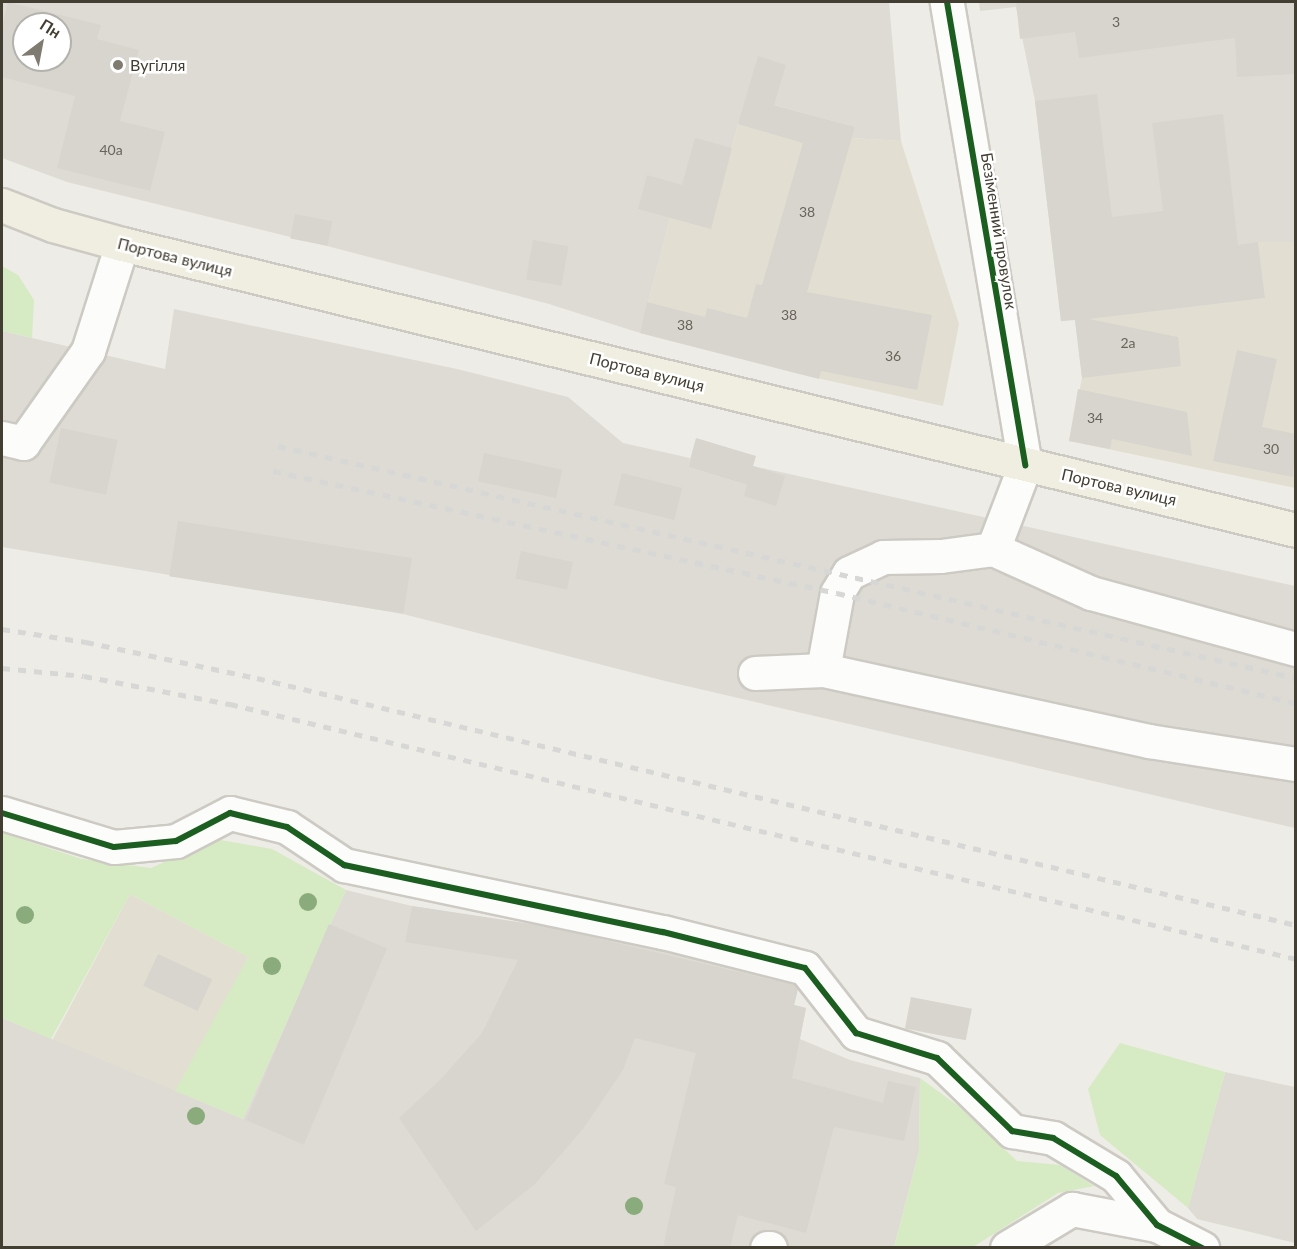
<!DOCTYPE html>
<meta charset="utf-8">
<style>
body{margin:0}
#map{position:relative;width:1297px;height:1249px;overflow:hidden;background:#eeece6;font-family:Lato,sans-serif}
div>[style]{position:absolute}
.residential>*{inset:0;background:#e2dfd2;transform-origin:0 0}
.industrial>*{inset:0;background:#dedbd4}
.green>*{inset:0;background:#d6eac4}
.building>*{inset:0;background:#d7d5ce;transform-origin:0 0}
.roads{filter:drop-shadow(2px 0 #cccac3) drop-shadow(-2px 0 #cccac3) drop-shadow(0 2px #cccac3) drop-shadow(0 -2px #cccac3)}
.minor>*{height:33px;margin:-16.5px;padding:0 16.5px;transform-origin:16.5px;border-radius:16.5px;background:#fcfcfb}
.major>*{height:33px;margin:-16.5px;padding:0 16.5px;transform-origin:16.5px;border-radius:16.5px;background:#f0eee1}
.rail>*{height:4.5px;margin-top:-2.25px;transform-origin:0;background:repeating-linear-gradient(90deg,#d7d7d6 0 8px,transparent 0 16px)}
.cycleway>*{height:6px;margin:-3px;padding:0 3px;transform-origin:3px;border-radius:3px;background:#1b5e20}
.trees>*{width:18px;height:18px;margin:-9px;border-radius:50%;background:#8aab7c}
.dots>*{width:16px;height:16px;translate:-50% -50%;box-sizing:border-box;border:3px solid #fff;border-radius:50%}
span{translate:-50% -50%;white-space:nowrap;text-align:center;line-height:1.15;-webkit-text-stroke:5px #fff;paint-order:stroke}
.number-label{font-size:14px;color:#69645a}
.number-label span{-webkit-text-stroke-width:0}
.poi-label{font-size:16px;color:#433e32}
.left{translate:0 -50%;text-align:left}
.street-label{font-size:16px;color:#433e32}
.frame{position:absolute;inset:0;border:3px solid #433e32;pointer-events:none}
.north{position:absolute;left:12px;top:12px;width:60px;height:60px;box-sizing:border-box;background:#fff;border:2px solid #b4b2ad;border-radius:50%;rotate:32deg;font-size:16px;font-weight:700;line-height:24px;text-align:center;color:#433e32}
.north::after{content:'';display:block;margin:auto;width:21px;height:27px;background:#7f7b71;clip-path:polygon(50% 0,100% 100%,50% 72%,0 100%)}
</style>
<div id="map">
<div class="residential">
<div style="clip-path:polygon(774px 105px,855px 127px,852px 138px,901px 141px,959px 324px,943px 406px,799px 374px,640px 333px,670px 218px,732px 148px,738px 124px)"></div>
<div style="clip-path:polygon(1258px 242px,1295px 242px,1295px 488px,1069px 441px,1082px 378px,1075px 320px,1265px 298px)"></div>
<div style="left:130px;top:894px;width:134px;height:165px;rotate:28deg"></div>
</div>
<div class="industrial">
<div style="clip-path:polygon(evenodd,2px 2px,889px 2px,901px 141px,852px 138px,855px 127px,775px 105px,766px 132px,738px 124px,711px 229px,670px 218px,640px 333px,549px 304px,327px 246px,67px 182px,2px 158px,2px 2px,24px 24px,60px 24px,60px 60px,24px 60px,24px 24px)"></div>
<div style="clip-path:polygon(979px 2px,1295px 2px,1295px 242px,1258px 242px,1265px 298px,1061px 321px,1035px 101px,1016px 7px,980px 11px)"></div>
<div style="clip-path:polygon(174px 309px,457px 369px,568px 397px,623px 443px,690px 458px,688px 467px,747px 485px,753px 466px,1295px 586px,1295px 828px,665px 681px,403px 614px,2px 547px,2px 331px,165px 369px)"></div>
<div style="clip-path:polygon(346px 890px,412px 906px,660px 945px,800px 979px,794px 1005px,806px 1008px,800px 1039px,850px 1060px,920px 1078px,919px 1151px,894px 1247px,2px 1247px,2px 1018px,243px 1119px)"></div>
<div style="clip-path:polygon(1225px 1072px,1295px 1087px,1295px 1243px,1197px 1219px,1188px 1208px)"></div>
</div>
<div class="green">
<div style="clip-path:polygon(2px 266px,18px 275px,34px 300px,32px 338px,2px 331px)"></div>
<div style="clip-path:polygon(2px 833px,82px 859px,151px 868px,215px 839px,272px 849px,346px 890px,243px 1119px,175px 1091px,248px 957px,130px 894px,51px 1039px,2px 1018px)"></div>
<div style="clip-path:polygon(1120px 1043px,1225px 1072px,1188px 1208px,1100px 1135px,1088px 1089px)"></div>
<div style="clip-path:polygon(920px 1078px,957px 1105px,1017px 1161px,1060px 1165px,1094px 1186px,1058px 1193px,973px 1247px,894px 1247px,919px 1151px)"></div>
</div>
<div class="building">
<div style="clip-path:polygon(evenodd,8px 2px,101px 25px,97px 39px,139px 50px,120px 121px,165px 132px,150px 191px,57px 168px,75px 96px,2px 77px,2px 27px,8px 2px,24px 24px,60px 24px,60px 60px,24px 60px,24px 24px)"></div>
<div style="clip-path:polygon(1016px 2px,1294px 2px,1296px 74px,1237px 77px,1235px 38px,1079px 58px,1075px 32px,1020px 39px)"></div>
<div style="clip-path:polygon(758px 56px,786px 65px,774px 105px,855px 127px,807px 292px,932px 315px,917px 390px,821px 371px,819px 379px,640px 333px,647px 302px,705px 317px,707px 308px,747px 318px,756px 284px,762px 285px,803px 143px,738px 124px)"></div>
<div style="clip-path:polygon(1097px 94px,1112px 217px,1163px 211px,1152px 123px,1223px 114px,1238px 245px,1258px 242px,1265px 298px,1089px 319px,1178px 337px,1181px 366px,1082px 378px,1075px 320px,1061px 321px,1035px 101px)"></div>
<div style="clip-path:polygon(695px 138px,732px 148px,711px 229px,638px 209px,647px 175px,682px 185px)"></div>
<div style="left:295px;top:214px;width:38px;height:25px;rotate:11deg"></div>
<div style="left:533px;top:240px;width:36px;height:40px;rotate:10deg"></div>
<div style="clip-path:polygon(1237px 350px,1277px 359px,1262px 427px,1296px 434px,1293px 477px,1213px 461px)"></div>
<div style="clip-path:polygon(1078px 389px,1187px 412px,1192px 456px,1112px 439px,1110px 449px,1069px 441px)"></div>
<div style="left:61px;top:428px;width:58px;height:56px;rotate:12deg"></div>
<div style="clip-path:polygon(696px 438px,756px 456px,753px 466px,785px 476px,776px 506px,744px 496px,747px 485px,688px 467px)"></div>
<div style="left:484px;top:453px;width:80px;height:29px;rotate:12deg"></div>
<div style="left:622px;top:473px;width:62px;height:33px;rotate:14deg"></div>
<div style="left:178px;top:521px;width:237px;height:56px;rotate:9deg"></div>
<div style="left:521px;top:551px;width:53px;height:28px;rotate:12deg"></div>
<div style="clip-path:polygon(412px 906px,545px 926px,794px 985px,798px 989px,794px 1005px,806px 1008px,792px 1078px,883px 1103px,888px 1081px,916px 1087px,904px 1141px,834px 1127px,806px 1233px,738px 1215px,730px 1248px,663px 1248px,676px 1187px,664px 1184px,696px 1053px,635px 1038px,623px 1070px,583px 1129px,535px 1184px,476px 1231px,399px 1118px,440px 1080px,482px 1033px,518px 960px,405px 942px)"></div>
<div style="left:329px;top:924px;width:63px;height:213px;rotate:23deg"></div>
<div style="left:158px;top:954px;width:60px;height:35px;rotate:25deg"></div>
<div style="left:911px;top:997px;width:62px;height:32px;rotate:11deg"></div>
</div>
<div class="roads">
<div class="minor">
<div style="left:2px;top:438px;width:22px;rotate:13deg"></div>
<div style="left:23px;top:443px;width:113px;rotate:-54.8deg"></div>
<div style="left:88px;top:351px;width:112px;rotate:-72.4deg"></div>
<div style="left:993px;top:549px;width:107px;rotate:24.2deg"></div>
<div style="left:1091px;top:593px;width:213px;rotate:15.3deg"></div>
<div style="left:823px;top:670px;width:78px;rotate:-79.7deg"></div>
<div style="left:837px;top:593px;width:23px;rotate:-59deg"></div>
<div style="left:849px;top:573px;width:38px;rotate:-25deg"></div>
<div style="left:883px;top:557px;width:58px;rotate:-1deg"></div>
<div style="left:941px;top:556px;width:52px;rotate:-7.7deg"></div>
<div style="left:993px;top:549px;width:90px;rotate:-69.1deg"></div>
<div style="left:1025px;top:465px;width:470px;rotate:-99.6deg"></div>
<div style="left:755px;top:673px;width:68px;rotate:-2.5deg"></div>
<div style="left:823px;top:670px;width:334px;rotate:12.3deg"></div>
<div style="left:1149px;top:741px;width:149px;rotate:8.9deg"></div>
<div style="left:2px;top:813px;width:117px;rotate:16.9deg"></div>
<div style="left:114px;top:847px;width:62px;rotate:-5.5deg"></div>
<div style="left:176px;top:841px;width:61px;rotate:-27.4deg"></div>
<div style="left:230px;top:813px;width:59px;rotate:13.8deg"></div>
<div style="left:287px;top:827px;width:69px;rotate:33.7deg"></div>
<div style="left:344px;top:865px;width:326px;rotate:11.9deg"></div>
<div style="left:663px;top:932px;width:146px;rotate:14.2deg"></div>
<div style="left:805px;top:968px;width:83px;rotate:51.9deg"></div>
<div style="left:856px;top:1033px;width:85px;rotate:17.2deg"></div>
<div style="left:937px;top:1058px;width:105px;rotate:44.2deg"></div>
<div style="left:1012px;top:1131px;width:42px;rotate:9.7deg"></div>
<div style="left:1053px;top:1138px;width:74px;rotate:31.1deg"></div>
<div style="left:1116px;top:1176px;width:64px;rotate:50.1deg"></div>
<div style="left:767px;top:1248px;width:3px"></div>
<div style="left:1007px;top:1248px;width:76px;rotate:-31deg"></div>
<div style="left:1072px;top:1209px;width:86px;rotate:10.7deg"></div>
<div style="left:1157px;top:1225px;width:51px;rotate:27.1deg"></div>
</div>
<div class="major">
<div style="left:2px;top:205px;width:55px;rotate:21.4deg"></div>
<div style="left:53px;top:225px;width:72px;rotate:15.4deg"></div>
<div style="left:122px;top:244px;width:1208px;rotate:13.69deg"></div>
</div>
</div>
<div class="rail">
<div style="left:278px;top:446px;width:1044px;rotate:12.84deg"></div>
<div style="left:273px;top:471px;width:577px;rotate:12.21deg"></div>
<div style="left:837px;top:593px;width:472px;rotate:13.5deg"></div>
<div style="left:2px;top:629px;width:85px;rotate:8.8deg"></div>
<div style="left:86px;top:642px;width:175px;rotate:11.9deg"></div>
<div style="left:257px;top:678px;width:1068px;rotate:13.37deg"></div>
<div style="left:2px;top:668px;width:82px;rotate:5.6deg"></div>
<div style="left:84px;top:676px;width:149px;rotate:10.9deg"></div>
<div style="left:230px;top:704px;width:1096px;rotate:13.45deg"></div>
</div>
<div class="cycleway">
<div style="left:947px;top:2px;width:470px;rotate:80.4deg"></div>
<div style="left:2px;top:813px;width:117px;rotate:16.9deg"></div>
<div style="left:114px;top:847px;width:62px;rotate:-5.5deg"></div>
<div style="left:176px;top:841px;width:61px;rotate:-27.4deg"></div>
<div style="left:230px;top:813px;width:59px;rotate:13.8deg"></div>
<div style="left:287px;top:827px;width:69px;rotate:33.7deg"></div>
<div style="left:344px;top:865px;width:326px;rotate:11.9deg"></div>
<div style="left:663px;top:932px;width:146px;rotate:14.2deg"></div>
<div style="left:805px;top:968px;width:83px;rotate:51.9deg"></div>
<div style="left:856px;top:1033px;width:85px;rotate:17.2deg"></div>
<div style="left:937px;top:1058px;width:105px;rotate:44.2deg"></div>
<div style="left:1012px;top:1131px;width:42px;rotate:9.7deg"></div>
<div style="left:1053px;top:1138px;width:74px;rotate:31.1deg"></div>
<div style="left:1116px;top:1176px;width:64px;rotate:50.1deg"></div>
<div style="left:1157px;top:1225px;width:51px;rotate:27.1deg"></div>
</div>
<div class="trees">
<div style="left:308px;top:902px"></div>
<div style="left:25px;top:915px"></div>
<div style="left:272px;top:966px"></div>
<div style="left:196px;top:1116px"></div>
<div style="left:634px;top:1206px"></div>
</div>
<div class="dots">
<div style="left:118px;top:65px;background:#7f7b71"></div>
</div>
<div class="number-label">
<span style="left:1116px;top:22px">3</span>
<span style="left:111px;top:150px">40а</span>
<span style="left:807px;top:212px">38</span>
<span style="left:789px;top:315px">38</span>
<span style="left:685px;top:325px">38</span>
<span style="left:1128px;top:343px">2а</span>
<span style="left:893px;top:356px">36</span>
<span style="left:1095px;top:418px">34</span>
<span style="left:1271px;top:449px">30</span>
</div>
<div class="poi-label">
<span class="left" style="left:130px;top:65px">Вугілля</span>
</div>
<div class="street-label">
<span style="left:999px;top:231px;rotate:81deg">Безіменний провулок</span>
<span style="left:175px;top:257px;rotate:14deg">Портова вулиця</span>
<span style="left:647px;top:372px;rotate:14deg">Портова вулиця</span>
<span style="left:1119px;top:487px;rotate:13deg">Портова вулиця</span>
</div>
<div class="frame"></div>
<div class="north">Пн</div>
</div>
